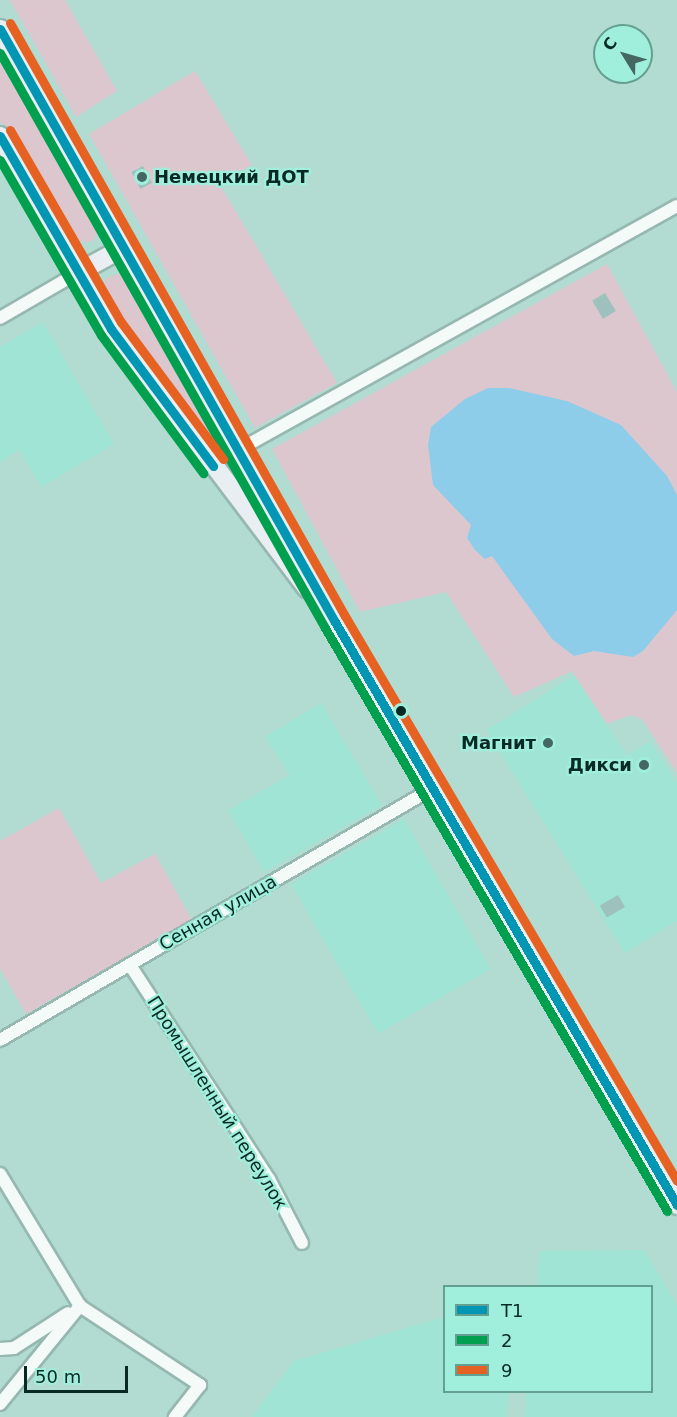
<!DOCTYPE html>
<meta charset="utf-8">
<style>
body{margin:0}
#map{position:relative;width:677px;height:1417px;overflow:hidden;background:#b2dcd2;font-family:"DejaVu Sans",sans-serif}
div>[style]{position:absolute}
.built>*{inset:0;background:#9fe4d4;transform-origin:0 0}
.green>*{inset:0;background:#dcc7cf}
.water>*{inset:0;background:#8ecdea}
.building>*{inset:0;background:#9ec1bd;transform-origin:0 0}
.roads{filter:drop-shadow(2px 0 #96b8b0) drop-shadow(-2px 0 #96b8b0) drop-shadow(0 2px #96b8b0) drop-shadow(0 -2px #96b8b0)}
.minor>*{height:12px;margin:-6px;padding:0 6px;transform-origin:6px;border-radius:6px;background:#f3faf8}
.primary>*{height:18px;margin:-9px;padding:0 9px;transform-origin:9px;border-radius:9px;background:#e9eef2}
.bus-1>*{height:9px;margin:-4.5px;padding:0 4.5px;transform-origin:4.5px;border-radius:4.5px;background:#0196b4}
.bus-2>*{height:9px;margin:-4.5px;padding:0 4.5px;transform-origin:4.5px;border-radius:4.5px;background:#00a04f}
.bus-3>*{height:9px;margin:-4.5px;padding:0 4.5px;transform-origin:4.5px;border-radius:4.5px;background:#e66222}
.dots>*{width:16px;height:16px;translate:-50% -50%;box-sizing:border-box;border:3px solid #a0eedc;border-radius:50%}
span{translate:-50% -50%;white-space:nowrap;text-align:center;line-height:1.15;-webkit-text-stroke:4.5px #a0eedc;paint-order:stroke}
.poi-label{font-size:18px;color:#082a24;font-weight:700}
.left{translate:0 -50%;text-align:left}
.right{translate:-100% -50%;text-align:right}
.street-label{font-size:18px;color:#082a24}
.legend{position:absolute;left:443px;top:1285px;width:210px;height:108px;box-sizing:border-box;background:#a0eedc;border:2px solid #63a092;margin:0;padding:8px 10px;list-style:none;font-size:18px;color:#082a24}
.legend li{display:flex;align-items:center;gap:12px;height:30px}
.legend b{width:30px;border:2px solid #63a092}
.north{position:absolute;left:593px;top:24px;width:60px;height:60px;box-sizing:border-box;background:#a0eedc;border:2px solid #63a092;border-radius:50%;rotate:307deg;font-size:16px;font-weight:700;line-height:24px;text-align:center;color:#082a24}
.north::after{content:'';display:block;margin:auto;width:21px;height:27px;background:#446861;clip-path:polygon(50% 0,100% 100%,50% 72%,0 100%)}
.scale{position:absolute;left:24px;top:1366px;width:104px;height:27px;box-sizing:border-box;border:3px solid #082a24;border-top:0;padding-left:8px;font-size:18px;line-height:21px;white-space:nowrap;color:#082a24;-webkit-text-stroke:4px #a0eedc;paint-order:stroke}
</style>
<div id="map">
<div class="built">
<div style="clip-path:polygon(43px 322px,114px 444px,41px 487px,20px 450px,0 462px,0 347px)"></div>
<div style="clip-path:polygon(574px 676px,627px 755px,650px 741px,677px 783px,677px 921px,625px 953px,486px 730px)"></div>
<div style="clip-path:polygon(321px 703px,382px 805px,264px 872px,228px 810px,290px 775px,265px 737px)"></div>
<div style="left:404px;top:819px;width:173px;height:130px;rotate:60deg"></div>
<div style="clip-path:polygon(644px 1250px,677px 1305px,677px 1417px,524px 1417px,527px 1392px,652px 1392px,652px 1286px,537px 1286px,540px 1251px)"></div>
<div style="clip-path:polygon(444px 1317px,444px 1392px,509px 1392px,506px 1417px,252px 1417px,294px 1361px)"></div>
</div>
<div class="green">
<div style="clip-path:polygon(10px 0,65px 0,117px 91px,76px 117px)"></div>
<div style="clip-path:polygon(0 42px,103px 220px,92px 242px,68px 241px,0 121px)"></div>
<div style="clip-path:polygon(195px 71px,252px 165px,219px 183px,337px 383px,255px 428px,89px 134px)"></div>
<div style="clip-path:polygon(607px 264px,677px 392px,677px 773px,642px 719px,630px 715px,607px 724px,572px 671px,514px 697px,446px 592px,360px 612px,272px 449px)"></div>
<div style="clip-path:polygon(127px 271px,279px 535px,127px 334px,103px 294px,106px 278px)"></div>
<div style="clip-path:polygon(59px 808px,101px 883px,155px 854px,192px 920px,26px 1014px,0 968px,0 841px)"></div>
</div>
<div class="water">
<div style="clip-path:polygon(488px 388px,509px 388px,567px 401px,621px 425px,667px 476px,677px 495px,677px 610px,643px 651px,633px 657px,594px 651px,574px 656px,552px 639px,492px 556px,485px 559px,475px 550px,467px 538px,471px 525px,433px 485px,428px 445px,431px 427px,465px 399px)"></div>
</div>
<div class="building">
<div style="left:143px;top:166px;width:19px;height:13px;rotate:62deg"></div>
<div style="left:605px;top:293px;width:21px;height:15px;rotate:59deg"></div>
<div style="left:618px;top:895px;width:14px;height:21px;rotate:60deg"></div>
</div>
<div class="roads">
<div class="minor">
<div style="left:0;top:318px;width:91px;rotate:-30.2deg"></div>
<div style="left:240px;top:449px;width:500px;rotate:-29.08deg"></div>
<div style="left:130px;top:965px;width:255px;rotate:57deg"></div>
<div style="left:269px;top:1179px;width:72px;rotate:62.7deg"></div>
<div style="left:0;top:1040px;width:503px;rotate:-30.18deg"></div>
<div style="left:0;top:1174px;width:154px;rotate:58.8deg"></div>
<div style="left:80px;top:1306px;width:144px;rotate:33.4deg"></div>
<div style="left:200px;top:1385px;width:41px;rotate:128deg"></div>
<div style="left:0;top:1349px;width:14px;rotate:-4deg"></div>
<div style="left:14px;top:1348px;width:64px;rotate:-32.9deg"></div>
<div style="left:0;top:1404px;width:127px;rotate:-50.8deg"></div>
</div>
<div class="primary">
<div style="left:0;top:29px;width:681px;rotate:60.54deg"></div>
<div style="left:335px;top:622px;width:676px;rotate:59.6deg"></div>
<div style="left:0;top:136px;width:223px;rotate:60.1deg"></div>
<div style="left:111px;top:329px;width:325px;rotate:52.9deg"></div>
<div style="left:79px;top:272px;width:52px;rotate:-28.5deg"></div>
</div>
</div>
<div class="bus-1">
<div style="left:0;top:29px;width:681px;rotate:60.54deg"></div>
<div style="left:335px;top:622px;width:676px;rotate:59.6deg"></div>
<div style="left:0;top:136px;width:223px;rotate:60.1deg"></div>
<div style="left:111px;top:329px;width:171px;rotate:53.3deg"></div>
</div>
<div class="bus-2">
<div style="left:0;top:53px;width:660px;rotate:60.52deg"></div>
<div style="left:325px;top:628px;width:676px;rotate:59.6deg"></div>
<div style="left:0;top:160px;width:202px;rotate:60deg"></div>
<div style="left:101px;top:335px;width:172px;rotate:53.5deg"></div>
</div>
<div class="bus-3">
<div style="left:10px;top:23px;width:681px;rotate:60.54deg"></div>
<div style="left:345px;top:616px;width:655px;rotate:59.56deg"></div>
<div style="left:10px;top:130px;width:222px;rotate:60deg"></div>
<div style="left:121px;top:322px;width:171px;rotate:53.3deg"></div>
</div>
<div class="dots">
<div style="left:142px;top:177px;background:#446861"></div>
<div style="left:401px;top:711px;background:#082a24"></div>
<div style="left:548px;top:743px;background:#446861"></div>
<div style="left:644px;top:765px;background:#446861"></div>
</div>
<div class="poi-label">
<span class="left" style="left:154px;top:177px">Немецкий ДОТ</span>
<span class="right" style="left:536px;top:743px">Магнит</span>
<span class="right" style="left:632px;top:765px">Дикси</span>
</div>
<div class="street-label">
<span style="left:218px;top:913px;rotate:-30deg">Сенная улица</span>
<span style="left:217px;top:1103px;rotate:58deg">Промышленный переулок</span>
</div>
<ul class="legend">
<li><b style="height:8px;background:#0196b4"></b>Т1</li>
<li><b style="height:8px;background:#00a04f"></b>2</li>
<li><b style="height:8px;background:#e66222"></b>9</li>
</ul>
<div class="north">С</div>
<div class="scale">50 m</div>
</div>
